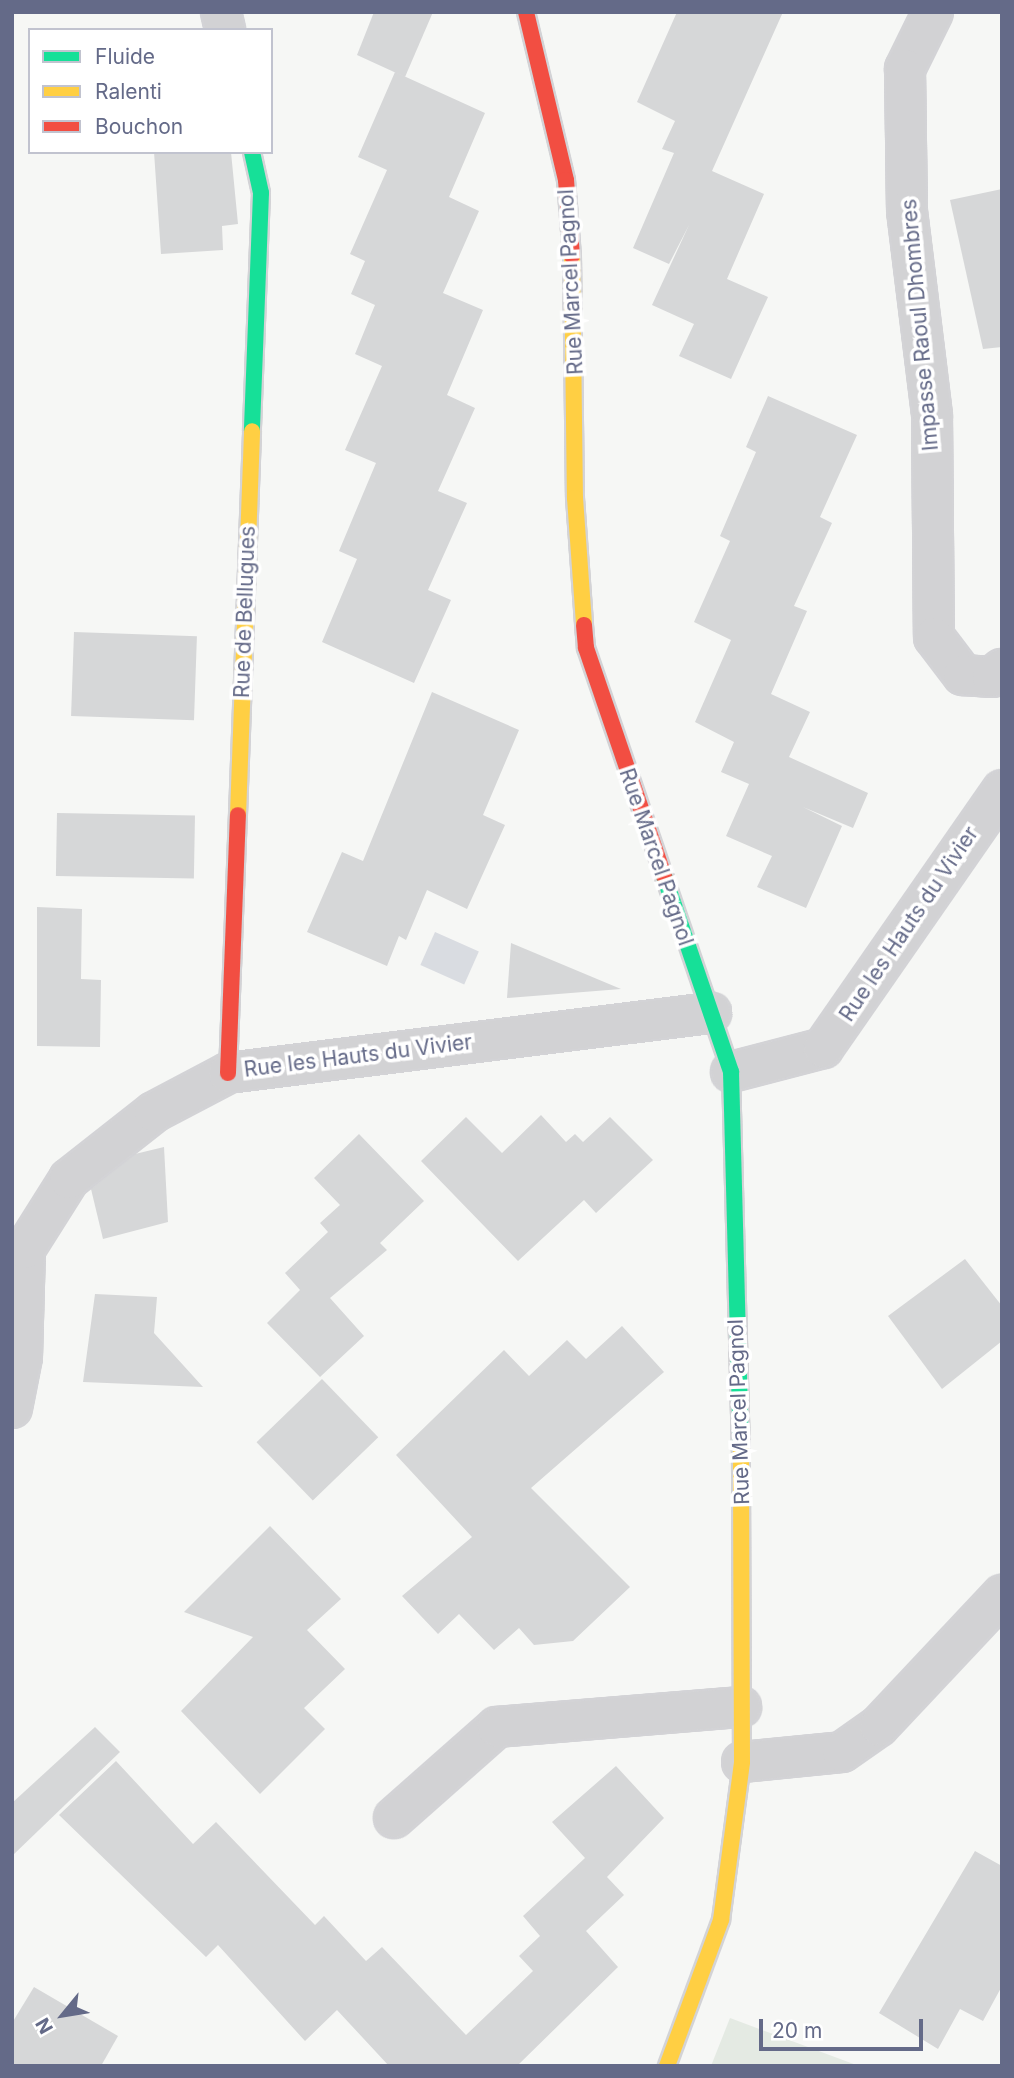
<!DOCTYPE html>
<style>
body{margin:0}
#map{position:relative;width:1014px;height:2078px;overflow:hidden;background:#f6f7f5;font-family:Inter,sans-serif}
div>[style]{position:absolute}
.green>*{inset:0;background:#e4eae3}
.water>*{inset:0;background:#d9dce1;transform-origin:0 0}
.building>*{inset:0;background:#d6d7d8;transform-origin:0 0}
.roads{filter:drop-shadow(2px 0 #d3d3d6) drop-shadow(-2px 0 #d3d3d6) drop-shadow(0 2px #d3d3d6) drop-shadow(0 -2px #d3d3d6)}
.street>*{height:38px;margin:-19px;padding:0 19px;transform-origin:19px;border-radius:19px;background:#d2d2d4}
.fast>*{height:16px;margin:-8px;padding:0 8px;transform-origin:8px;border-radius:8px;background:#16e098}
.slow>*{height:16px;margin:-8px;padding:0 8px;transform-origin:8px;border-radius:8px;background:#ffcf43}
.jam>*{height:16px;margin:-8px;padding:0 8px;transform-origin:8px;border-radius:8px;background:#f24e42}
span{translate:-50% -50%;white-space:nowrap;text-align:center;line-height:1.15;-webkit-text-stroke:7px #fff;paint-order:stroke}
.street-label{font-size:21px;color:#646a88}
.frame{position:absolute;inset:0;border:14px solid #646a88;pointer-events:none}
.legend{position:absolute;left:28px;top:28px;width:245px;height:126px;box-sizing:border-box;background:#fff;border:2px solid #c1c3cf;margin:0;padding:9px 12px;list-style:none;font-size:21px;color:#646a88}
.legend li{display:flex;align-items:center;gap:14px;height:35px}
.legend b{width:35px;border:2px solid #c1c3cf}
.north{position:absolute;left:28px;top:1980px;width:70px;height:70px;-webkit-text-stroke:5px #fff;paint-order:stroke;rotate:240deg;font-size:19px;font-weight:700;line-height:28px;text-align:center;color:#646a88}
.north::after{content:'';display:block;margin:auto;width:24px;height:32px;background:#646a88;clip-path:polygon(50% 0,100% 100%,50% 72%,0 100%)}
.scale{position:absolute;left:759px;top:2019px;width:164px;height:32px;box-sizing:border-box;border:4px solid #646a88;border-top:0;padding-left:9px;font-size:21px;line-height:24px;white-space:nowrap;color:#646a88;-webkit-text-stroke:5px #fff;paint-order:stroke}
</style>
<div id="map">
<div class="green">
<div style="clip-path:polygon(730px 2018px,859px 2066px,711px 2066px)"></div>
</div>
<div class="water">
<div style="left:435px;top:932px;width:48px;height:36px;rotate:24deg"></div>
</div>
<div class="building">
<div style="clip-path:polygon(374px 12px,433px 12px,405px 77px,357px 55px)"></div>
<div style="clip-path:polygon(677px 12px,783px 12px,712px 171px,764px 194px,727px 279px,768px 297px,731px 379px,679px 356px,694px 324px,652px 305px,689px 225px,669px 264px,633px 248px,674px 153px,662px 149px,675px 121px,637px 102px)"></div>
<div style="clip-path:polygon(395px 72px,485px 113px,449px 197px,479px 211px,443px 293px,483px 310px,447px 395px,475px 408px,438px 491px,467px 503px,428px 590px,451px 600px,414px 683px,322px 642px,357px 559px,339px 551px,376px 463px,345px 450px,382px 366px,355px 354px,375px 305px,351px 294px,365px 261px,350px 254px,387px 170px,358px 157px)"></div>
<div style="clip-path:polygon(154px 152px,231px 152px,238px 224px,222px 226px,223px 250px,161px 254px)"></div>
<div style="clip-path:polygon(1002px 189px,1002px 347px,983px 349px,950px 200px)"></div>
<div style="clip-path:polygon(768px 396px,857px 435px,820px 517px,832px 523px,794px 606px,807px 611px,771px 694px,810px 712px,789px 757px,868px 793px,853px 828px,803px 807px,842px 826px,806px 908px,757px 887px,772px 856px,726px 836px,749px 784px,721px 772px,734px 742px,695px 722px,731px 640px,694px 622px,730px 541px,720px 536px,756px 452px,746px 447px)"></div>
<div style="left:74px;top:632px;width:123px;height:84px;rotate:2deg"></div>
<div style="clip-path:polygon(432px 692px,519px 730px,483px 815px,505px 825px,467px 909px,427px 890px,406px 940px,399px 936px,387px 966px,307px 932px,342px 852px,363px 861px)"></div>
<div style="left:57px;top:813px;width:138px;height:63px;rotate:1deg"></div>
<div style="clip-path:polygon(37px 907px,82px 909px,81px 979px,101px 980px,100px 1047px,37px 1046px)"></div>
<div style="clip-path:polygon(511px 943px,621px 989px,507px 998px)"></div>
<div style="clip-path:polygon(541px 1115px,566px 1142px,575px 1134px,583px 1142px,610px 1117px,653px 1160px,596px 1213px,584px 1200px,518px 1261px,421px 1161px,466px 1117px,502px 1153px)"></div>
<div style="clip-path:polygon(359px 1134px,424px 1201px,380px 1243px,387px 1250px,330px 1298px,364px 1336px,320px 1377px,267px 1323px,300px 1290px,285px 1273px,328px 1232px,320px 1223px,340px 1205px,314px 1178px)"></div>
<div style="clip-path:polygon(164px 1147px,168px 1222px,103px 1239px,91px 1189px,135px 1154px)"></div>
<div style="clip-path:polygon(965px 1259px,1002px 1306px,1002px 1341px,942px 1389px,888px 1316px)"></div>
<div style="clip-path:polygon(95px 1294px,157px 1297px,154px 1333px,203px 1387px,83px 1382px)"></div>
<div style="clip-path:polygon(622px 1326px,664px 1372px,531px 1488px,630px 1587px,573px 1641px,534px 1645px,519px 1628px,494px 1650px,459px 1614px,438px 1634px,402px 1596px,472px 1537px,396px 1455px,504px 1350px,529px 1376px,567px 1340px,586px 1359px)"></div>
<div style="left:322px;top:1379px;width:81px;height:91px;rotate:46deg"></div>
<div style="clip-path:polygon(270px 1526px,341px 1599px,307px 1630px,345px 1669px,304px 1708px,325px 1729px,260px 1794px,181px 1711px,253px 1637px,184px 1612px)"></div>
<div style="clip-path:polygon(95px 1727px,120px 1752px,12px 1856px,12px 1803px)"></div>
<div style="clip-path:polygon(116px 1761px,193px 1844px,216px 1822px,315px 1925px,324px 1916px,366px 1961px,382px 1947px,466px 2035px,533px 1971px,519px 1956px,540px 1936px,523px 1916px,585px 1858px,552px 1822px,616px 1766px,664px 1818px,607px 1877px,624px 1895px,586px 1931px,618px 1967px,517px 2066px,389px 2066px,337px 2010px,305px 2041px,218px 1945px,206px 1957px,59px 1815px)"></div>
<div style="clip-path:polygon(975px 1851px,1002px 1866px,1002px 1986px,983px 2021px,960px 2009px,938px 2049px,879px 2013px)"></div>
<div style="clip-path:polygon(34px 1987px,118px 2036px,101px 2066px,12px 2066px,12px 2023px)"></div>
</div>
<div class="roads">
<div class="street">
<div style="left:221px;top:12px;width:18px;rotate:77deg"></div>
<div style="left:933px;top:12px;width:64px;rotate:116.2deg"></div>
<div style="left:905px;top:69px;width:142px;rotate:89.2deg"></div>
<div style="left:907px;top:211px;width:207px;rotate:83deg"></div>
<div style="left:932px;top:416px;width:221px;rotate:89.5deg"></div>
<div style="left:934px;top:637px;width:48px;rotate:52.7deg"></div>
<div style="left:963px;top:675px;width:29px;rotate:4deg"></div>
<div style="left:992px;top:677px;width:13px;rotate:-39deg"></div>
<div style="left:731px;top:1072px;width:95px;rotate:-14.6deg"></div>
<div style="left:823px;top:1048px;width:314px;rotate:-55.2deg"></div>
<div style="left:12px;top:1408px;width:52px;rotate:-78.9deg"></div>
<div style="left:22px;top:1357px;width:108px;rotate:-88.4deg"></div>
<div style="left:25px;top:1249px;width:83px;rotate:-57.8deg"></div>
<div style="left:69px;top:1179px;width:108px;rotate:-38.2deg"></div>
<div style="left:154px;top:1112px;width:84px;rotate:-27.8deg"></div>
<div style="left:228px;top:1073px;width:487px;rotate:-7.1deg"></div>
<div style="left:742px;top:1762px;width:100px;rotate:-5.7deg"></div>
<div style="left:842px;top:1752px;width:45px;rotate:-35.1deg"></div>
<div style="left:879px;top:1726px;width:180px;rotate:-46.8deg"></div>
<div style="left:394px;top:1818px;width:137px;rotate:-41.5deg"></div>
<div style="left:497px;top:1727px;width:245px;rotate:-4.7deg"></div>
</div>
<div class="fast">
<div style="left:252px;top:152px;width:42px;rotate:77.6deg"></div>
<div style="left:261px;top:193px;width:238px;rotate:92.2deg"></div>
<div style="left:664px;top:876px;width:207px;rotate:71.1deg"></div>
<div style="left:731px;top:1072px;width:377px;rotate:88.5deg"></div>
</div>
<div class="slow">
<div style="left:572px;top:256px;width:242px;rotate:89.3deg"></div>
<div style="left:575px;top:498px;width:127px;rotate:85.9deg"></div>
<div style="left:238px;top:815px;width:384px;rotate:-87.9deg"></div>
<div style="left:667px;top:2066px;width:156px;rotate:-69.7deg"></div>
<div style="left:721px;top:1920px;width:159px;rotate:-82.4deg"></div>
<div style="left:742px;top:1762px;width:313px;rotate:-90.2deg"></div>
</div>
<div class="jam">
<div style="left:526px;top:12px;width:173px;rotate:76.6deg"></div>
<div style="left:566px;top:180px;width:76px;rotate:85.5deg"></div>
<div style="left:584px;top:625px;width:23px;rotate:85deg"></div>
<div style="left:586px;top:648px;width:241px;rotate:71.1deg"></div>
<div style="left:228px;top:1073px;width:258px;rotate:-87.8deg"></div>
</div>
</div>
<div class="street-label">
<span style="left:571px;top:282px;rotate:-93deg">Rue Marcel Pagnol</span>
<span style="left:920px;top:325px;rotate:-95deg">Impasse Raoul Dhombres</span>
<span style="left:245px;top:612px;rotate:-88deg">Rue de Bellugues</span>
<span style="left:656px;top:857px;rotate:71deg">Rue Marcel Pagnol</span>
<span style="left:909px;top:924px;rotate:-56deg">Rue les Hauts du Vivier</span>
<span style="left:358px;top:1056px;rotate:-7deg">Rue les Hauts du Vivier</span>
<span style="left:739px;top:1412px;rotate:-92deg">Rue Marcel Pagnol</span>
</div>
<div class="frame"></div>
<ul class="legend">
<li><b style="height:9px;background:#16e098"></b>Fluide</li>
<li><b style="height:9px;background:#ffcf43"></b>Ralenti</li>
<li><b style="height:9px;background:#f24e42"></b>Bouchon</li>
</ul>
<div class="north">N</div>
<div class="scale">20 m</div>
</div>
